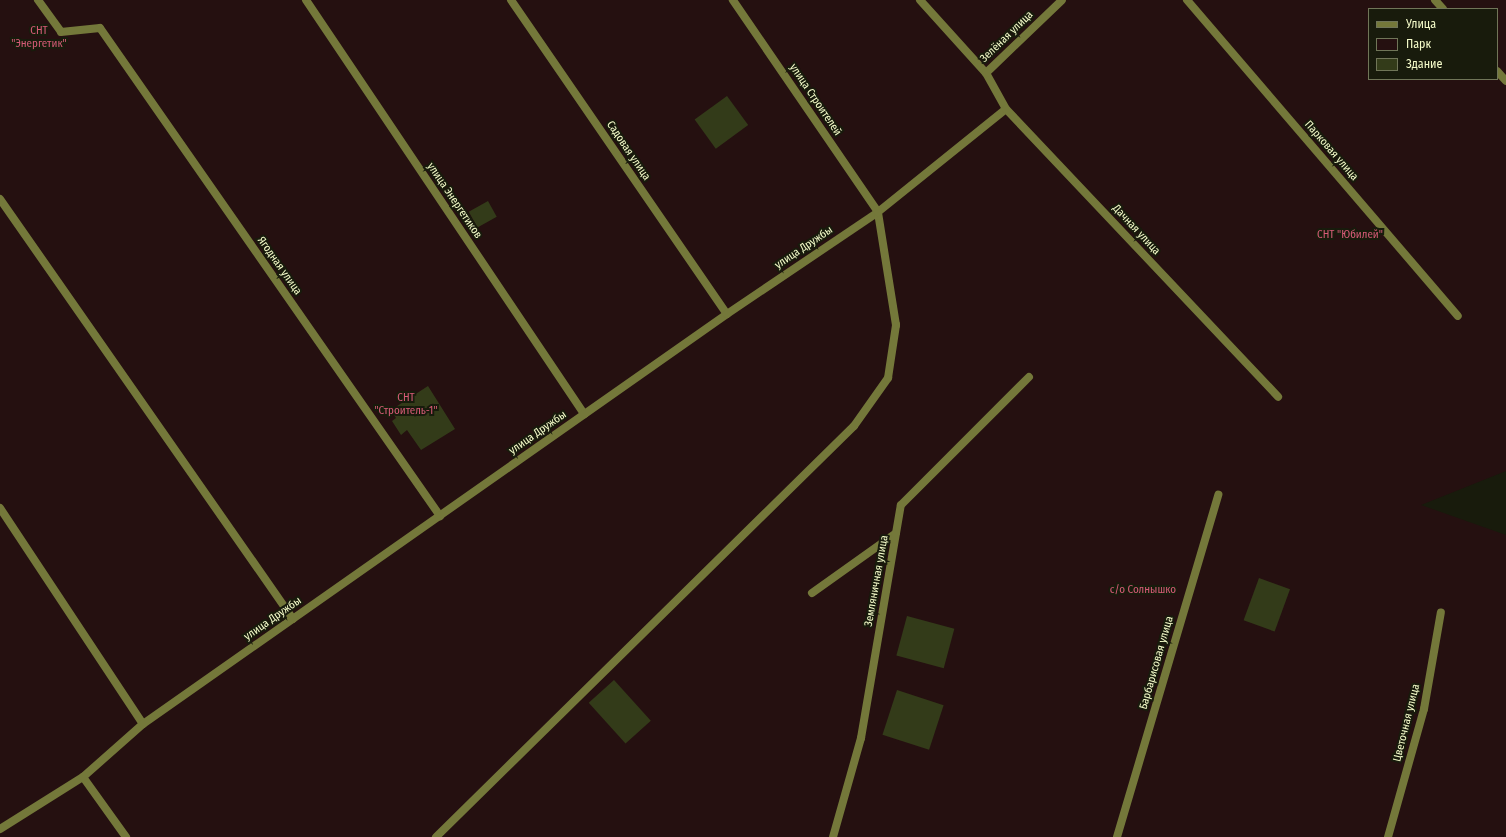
<!DOCTYPE html>
<meta charset="utf-8">
<style>
body{margin:0}
#map{position:relative;width:1506px;height:837px;overflow:hidden;background:#181b0c;font-family:"Fira Sans Condensed",sans-serif}
div>[style]{position:absolute}
.green>*{inset:0;background:#251010}
.building>*{inset:0;background:#333b19;transform-origin:0 0}
.lane>*{height:8px;margin:-4px;padding:0 4px;transform-origin:4px;border-radius:4px;background:#74783a}
.street>*{height:8px;margin:-4px;padding:0 4px;transform-origin:4px;border-radius:4px;background:#74783a}
span{translate:-50% -50%;white-space:nowrap;text-align:center;line-height:1.15;-webkit-text-stroke:4px #181b0c;paint-order:stroke}
.park-label{font-size:11px;color:#d65b77}
.street-label{font-size:11px;color:#f5fcca}
.legend{position:absolute;left:1368px;top:8px;width:130px;height:72px;box-sizing:border-box;background:#181b0c;border:1px solid #707558;margin:0;padding:5px 7px;list-style:none;font-size:12px;color:#f5fcca}
.legend li{display:flex;align-items:center;gap:8px;height:20px}
.legend b{width:20px;border:1px solid #707558}
</style>
<div id="map">
<div class="green">
<div style="clip-path:polygon(evenodd,0 0,1506px 0,1506px 471px,1421px 505px,1506px 535px,1506px 837px,0 837px,0 0,1369px 9px,1497px 9px,1497px 79px,1369px 79px,1369px 9px)"></div>
</div>
<div class="building">
<div style="left:727px;top:96px;width:36px;height:40px;rotate:54deg"></div>
<div style="left:488px;top:201px;width:18px;height:22px;rotate:61deg"></div>
<div style="clip-path:polygon(428px 386px,455px 429px,421px 450px,407px 430px,401px 435px,392px 421px,396px 418px,391px 410px)"></div>
<div style="left:1259px;top:578px;width:33px;height:45px;rotate:20deg"></div>
<div style="left:907px;top:616px;width:49px;height:41px;rotate:15deg"></div>
<div style="left:614px;top:680px;width:55px;height:34px;rotate:48deg"></div>
<div style="left:897px;top:690px;width:49px;height:47px;rotate:18deg"></div>
</div>
<div class="lane">
<div style="left:61px;top:32px;width:39px;rotate:-6deg"></div>
<div style="left:0;top:199px;width:512px;rotate:55.1deg"></div>
<div style="left:878px;top:212px;width:164px;rotate:-38.8deg"></div>
<div style="left:0;top:508px;width:259px;rotate:56.5deg"></div>
</div>
<div class="street">
<div style="left:38px;top:0;width:39px;rotate:54deg"></div>
<div style="left:306px;top:0;width:499px;rotate:56.1deg"></div>
<div style="left:511px;top:0;width:381px;rotate:55.5deg"></div>
<div style="left:920px;top:0;width:98px;rotate:47.9deg"></div>
<div style="left:986px;top:73px;width:41px;rotate:60.9deg"></div>
<div style="left:1006px;top:109px;width:396px;rotate:46.6deg"></div>
<div style="left:1187px;top:0;width:416px;rotate:49.4deg"></div>
<div style="left:1435px;top:0;width:12px;rotate:48deg"></div>
<div style="left:100px;top:28px;width:595px;rotate:55.13deg"></div>
<div style="left:1497px;top:71px;width:13px;rotate:48deg"></div>
<div style="left:986px;top:73px;width:105px;rotate:-43.8deg"></div>
<div style="left:812px;top:593px;width:103px;rotate:-35.5deg"></div>
<div style="left:83px;top:777px;width:74px;rotate:54.4deg"></div>
<div style="left:0;top:829px;width:98px;rotate:-32.1deg"></div>
<div style="left:83px;top:777px;width:80px;rotate:-41.5deg"></div>
<div style="left:143px;top:724px;width:714px;rotate:-35.07deg"></div>
<div style="left:727px;top:314px;width:182px;rotate:-34deg"></div>
<div style="left:436px;top:837px;width:586px;rotate:-44.52deg"></div>
<div style="left:854px;top:426px;width:59px;rotate:-54.7deg"></div>
<div style="left:888px;top:378px;width:54px;rotate:-81.4deg"></div>
<div style="left:896px;top:325px;width:114px;rotate:-99.1deg"></div>
<div style="left:878px;top:212px;width:257px;rotate:-124.4deg"></div>
<div style="left:833px;top:837px;width:103px;rotate:-74.2deg"></div>
<div style="left:861px;top:738px;width:236px;rotate:-80.3deg"></div>
<div style="left:901px;top:505px;width:181px;rotate:-45deg"></div>
<div style="left:1117px;top:837px;width:357px;rotate:-73.5deg"></div>
<div style="left:1388px;top:837px;width:133px;rotate:-74.3deg"></div>
<div style="left:1424px;top:709px;width:98px;rotate:-80.1deg"></div>
</div>
<div class="park-label">
<span style="left:39px;top:38px">СНТ<br>"Энергетик"</span>
<span style="left:1350px;top:235px">СНТ "Юбилей"</span>
<span style="left:406px;top:405px">СНТ<br>"Строитель-1"</span>
<span style="left:1143px;top:590px">с/о Солнышко</span>
</div>
<div class="street-label">
<span style="left:1007px;top:37px;rotate:-44deg">Зелёная улица</span>
<span style="left:815px;top:100px;rotate:56deg">улица Строителей</span>
<span style="left:628px;top:151px;rotate:56deg">Садовая улица</span>
<span style="left:1331px;top:151px;rotate:49deg">Парковая улица</span>
<span style="left:454px;top:201px;rotate:56deg">улица Энергетиков</span>
<span style="left:1136px;top:230px;rotate:47deg">Дачная улица</span>
<span style="left:804px;top:248px;rotate:-34deg">улица Дружбы</span>
<span style="left:279px;top:266px;rotate:55deg">Ягодная улица</span>
<span style="left:538px;top:433px;rotate:-35deg">улица Дружбы</span>
<span style="left:877px;top:581px;rotate:-80deg">Земляничная улица</span>
<span style="left:273px;top:619px;rotate:-35deg">улица Дружбы</span>
<span style="left:1157px;top:663px;rotate:-74deg">Барбарисовая улица</span>
<span style="left:1407px;top:723px;rotate:-76deg">Цветочная улица</span>
</div>
<ul class="legend">
<li><b style="height:5px;background:#74783a"></b>Улица</li>
<li><b style="height:11px;background:#251010"></b>Парк</li>
<li><b style="height:11px;background:#333b19"></b>Здание</li>
</ul>
</div>
